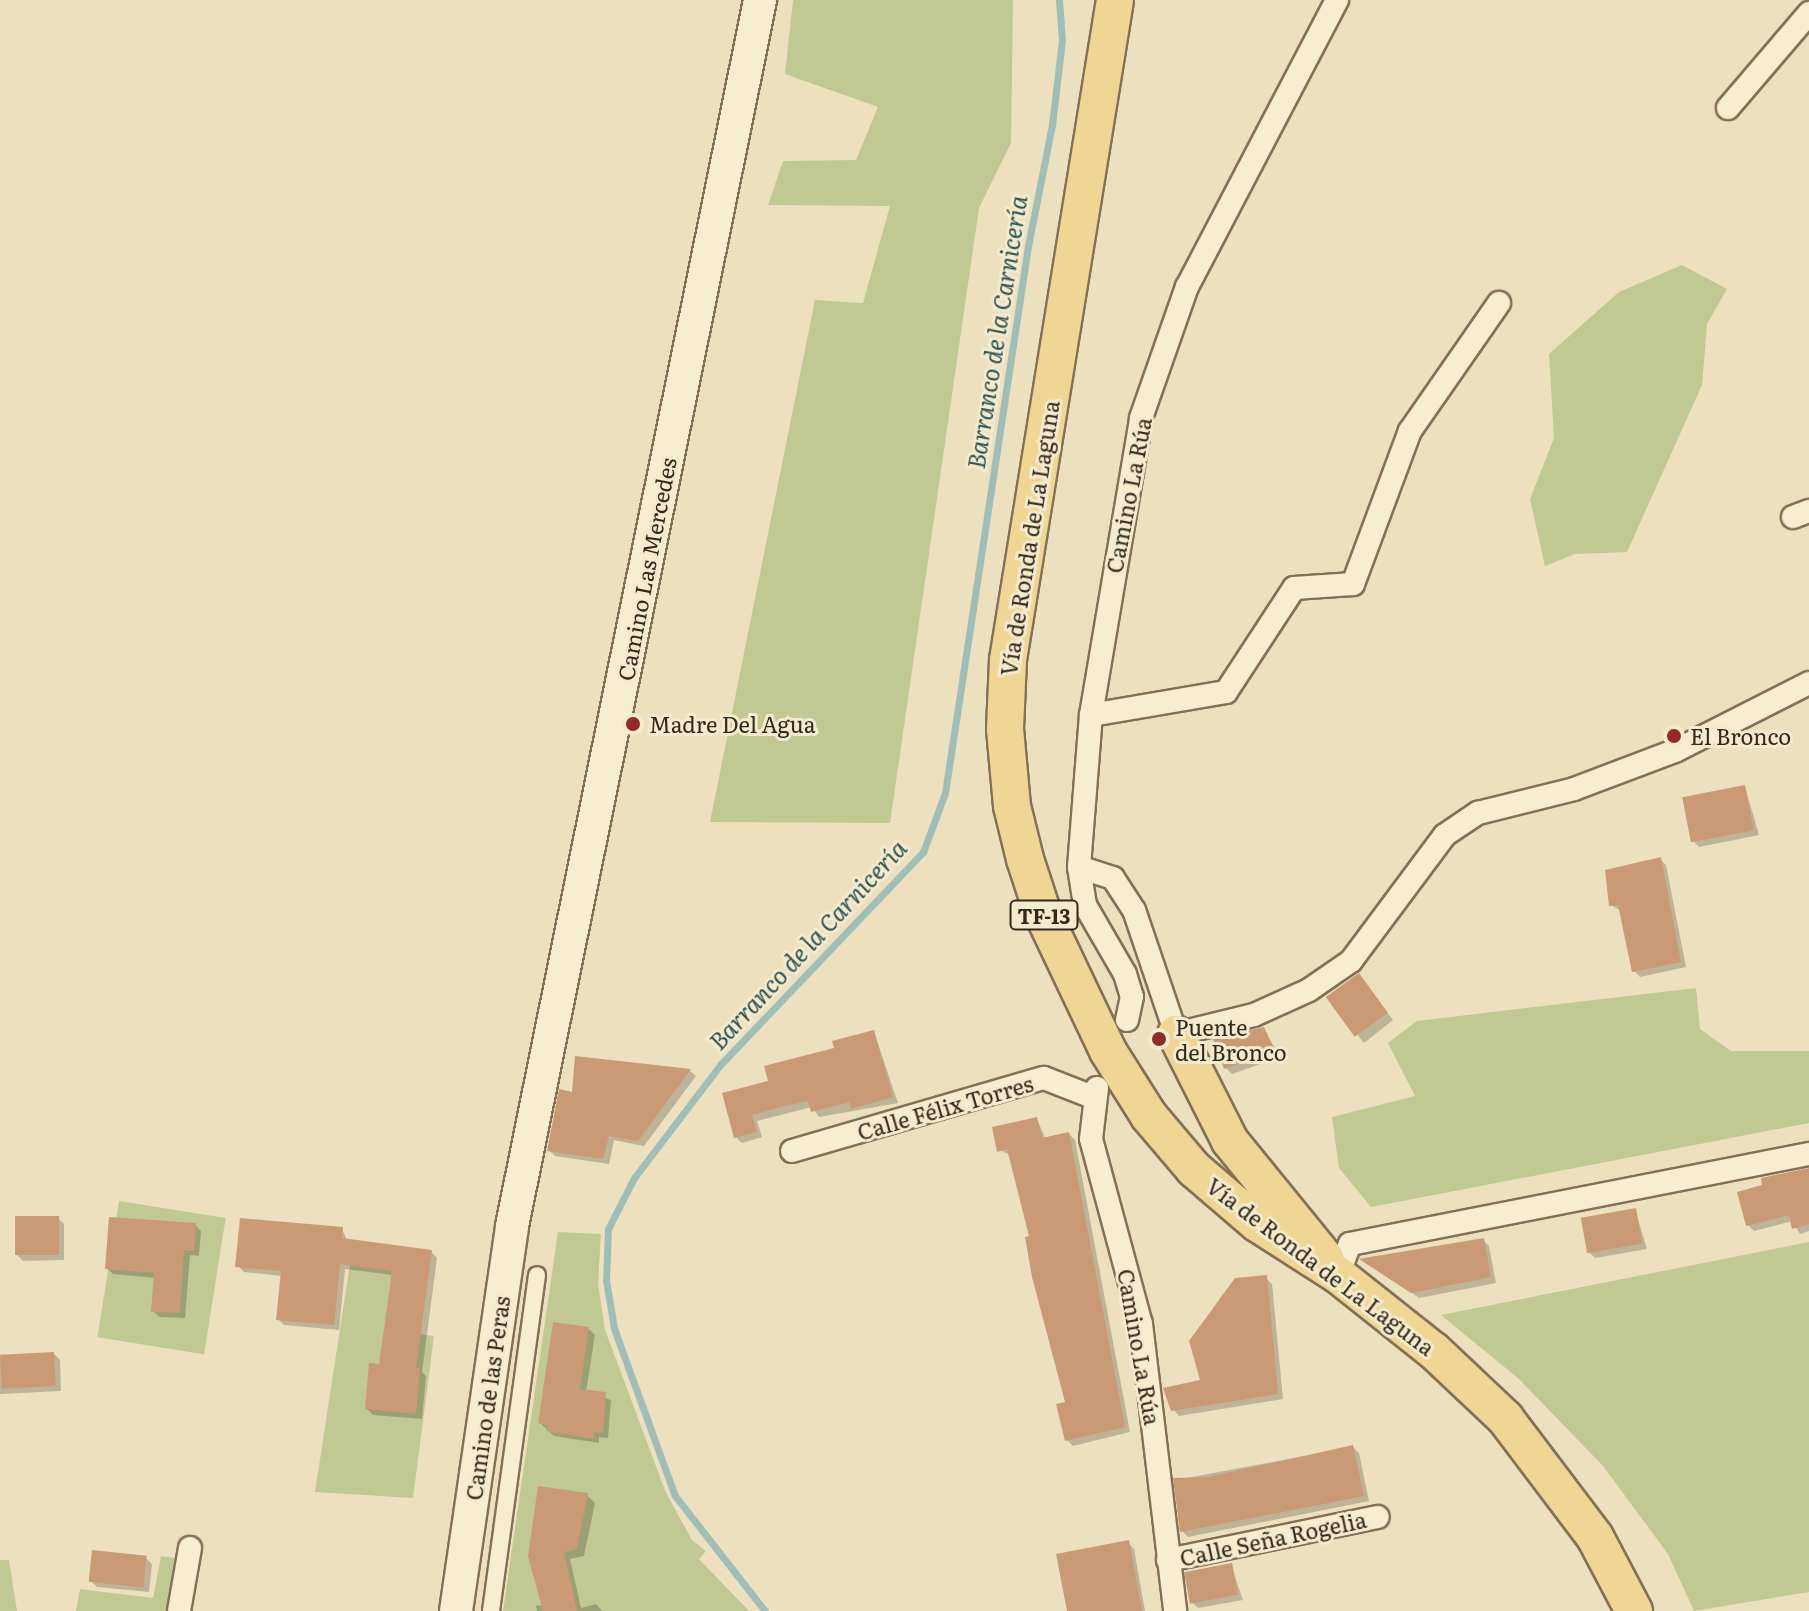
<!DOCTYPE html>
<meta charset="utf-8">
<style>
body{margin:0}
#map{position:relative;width:1809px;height:1611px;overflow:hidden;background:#ece0be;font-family:Literata,serif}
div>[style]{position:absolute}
.green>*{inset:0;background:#c1c992;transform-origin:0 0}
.shadow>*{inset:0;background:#0003}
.stream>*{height:7px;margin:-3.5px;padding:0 3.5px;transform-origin:3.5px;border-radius:3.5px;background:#a1beb6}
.building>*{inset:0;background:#ca9a74;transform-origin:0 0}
.roads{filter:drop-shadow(2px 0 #847057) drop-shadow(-2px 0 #847057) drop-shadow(0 2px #847057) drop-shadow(0 -2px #847057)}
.pedestrian>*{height:16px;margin:-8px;padding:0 8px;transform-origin:8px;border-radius:8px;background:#f7edd0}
.minor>*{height:22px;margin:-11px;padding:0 11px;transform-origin:11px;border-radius:11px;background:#f7edd0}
.secondary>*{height:32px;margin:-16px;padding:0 16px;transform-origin:16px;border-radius:16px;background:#f7edd0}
.primary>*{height:36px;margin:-18px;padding:0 18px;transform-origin:18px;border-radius:18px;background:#f0d695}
.dots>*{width:22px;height:22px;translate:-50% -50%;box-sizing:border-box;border:4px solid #f4eacd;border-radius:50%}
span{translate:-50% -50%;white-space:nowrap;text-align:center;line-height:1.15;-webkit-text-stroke:6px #f4eacd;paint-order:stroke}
.shield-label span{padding:2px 6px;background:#f4eacd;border:2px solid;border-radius:6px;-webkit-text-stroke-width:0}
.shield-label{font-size:20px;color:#33281c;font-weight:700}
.street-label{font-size:22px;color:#33281c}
.poi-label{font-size:22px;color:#33281c}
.left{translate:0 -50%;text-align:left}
.water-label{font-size:24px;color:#2b5351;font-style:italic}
</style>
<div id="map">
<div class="green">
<div style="clip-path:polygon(793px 0,1013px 0,1011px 143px,979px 208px,890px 823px,710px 822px,815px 300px,863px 303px,890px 206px,768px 205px,783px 161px,856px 160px,878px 107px,785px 74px)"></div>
<div style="clip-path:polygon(1682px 265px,1727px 289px,1707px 324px,1702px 385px,1627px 552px,1575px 554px,1545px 566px,1530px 499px,1554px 438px,1549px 354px,1619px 292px)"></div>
<div style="clip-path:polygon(1696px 988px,1700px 1029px,1731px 1051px,1809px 1051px,1809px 1123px,1371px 1207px,1339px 1168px,1332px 1117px,1415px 1096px,1388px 1043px,1417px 1021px)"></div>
<div style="left:119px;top:1201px;width:108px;height:138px;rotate:9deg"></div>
<div style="clip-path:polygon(558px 1232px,601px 1234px,598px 1284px,605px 1330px,666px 1493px,692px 1540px,706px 1551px,699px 1559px,749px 1611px,503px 1611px)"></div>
<div style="clip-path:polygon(1809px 1242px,1809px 1592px,1694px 1611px,1668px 1554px,1603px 1466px,1519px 1379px,1441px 1315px)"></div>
<div style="clip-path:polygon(350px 1264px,392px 1271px,384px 1330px,434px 1336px,413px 1498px,315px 1492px)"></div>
<div style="clip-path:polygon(161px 1556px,176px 1558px,169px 1611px,76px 1611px,80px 1589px,153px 1598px)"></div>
<div style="clip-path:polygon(0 1560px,9px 1560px,17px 1611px,0 1611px)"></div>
</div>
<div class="shadow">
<div style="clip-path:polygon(1745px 787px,1759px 835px,1699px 847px,1693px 841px)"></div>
<div style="clip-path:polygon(1660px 859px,1666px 865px,1686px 967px,1640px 977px,1634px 971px,1621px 911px,1611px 905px)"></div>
<div style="clip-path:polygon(1364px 981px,1393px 1020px,1364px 1043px,1328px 997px)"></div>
<div style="clip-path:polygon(1264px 1030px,1280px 1057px,1232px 1074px,1226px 1068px)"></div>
<div style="clip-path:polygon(874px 1032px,898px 1103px,819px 1117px,812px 1107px,757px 1121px,762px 1137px,742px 1143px,736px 1137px,771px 1082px)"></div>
<div style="clip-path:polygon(577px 1058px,690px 1071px,696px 1076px,644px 1146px,614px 1140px,609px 1164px,555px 1156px,549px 1150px,574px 1094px)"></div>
<div style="clip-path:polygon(1037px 1119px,1046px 1140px,1069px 1134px,1075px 1140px,1130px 1432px,1073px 1446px,1067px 1440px,1067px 1404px,1011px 1155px,999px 1150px)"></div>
<div style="clip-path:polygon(1809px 1168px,1809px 1231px,1800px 1234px,1792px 1221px,1754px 1231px,1748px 1225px)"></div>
<div style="clip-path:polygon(1635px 1210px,1647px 1249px,1595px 1258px,1589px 1252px)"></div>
<div style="clip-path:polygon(58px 1218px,64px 1224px,64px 1260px,23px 1261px,17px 1255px)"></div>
<div style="clip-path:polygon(195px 1225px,201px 1231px,199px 1256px,190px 1255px,185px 1318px,159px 1317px,153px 1311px,156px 1278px,113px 1274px,107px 1268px)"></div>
<div style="clip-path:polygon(342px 1229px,347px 1240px,431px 1252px,437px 1258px,422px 1372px,426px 1376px,422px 1419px,373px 1415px,367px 1409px,381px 1366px,393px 1275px,345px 1269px,339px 1330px,284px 1325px,278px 1319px,282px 1276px,244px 1272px,238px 1266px)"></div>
<div style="clip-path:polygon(1483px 1240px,1489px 1246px,1496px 1283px,1419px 1298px,1364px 1258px)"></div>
<div style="clip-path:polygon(1266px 1278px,1272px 1284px,1283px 1399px,1179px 1416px,1173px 1409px,1203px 1382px)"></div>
<div style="clip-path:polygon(589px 1329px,595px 1335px,586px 1392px,611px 1400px,608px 1438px,599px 1437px,599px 1443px,554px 1436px,540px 1423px)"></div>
<div style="clip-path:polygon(54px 1354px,60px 1360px,61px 1391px,0 1394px,0 1358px)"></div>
<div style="clip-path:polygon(1353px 1447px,1359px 1453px,1369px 1501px,1188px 1537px,1182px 1531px,1176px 1480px)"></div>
<div style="clip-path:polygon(587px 1495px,595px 1503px,584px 1556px,570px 1559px,581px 1608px,596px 1604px,602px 1611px,537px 1611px,536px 1606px,544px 1605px,530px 1556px)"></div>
<div style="clip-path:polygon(1128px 1543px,1134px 1549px,1145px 1611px,1069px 1611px)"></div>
<div style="clip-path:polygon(146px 1558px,152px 1564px,149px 1592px,97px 1587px,91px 1581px)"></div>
<div style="clip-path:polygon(1231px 1565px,1243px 1600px,1198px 1608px,1192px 1602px)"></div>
</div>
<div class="stream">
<div style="left:765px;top:1611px;width:146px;rotate:-128deg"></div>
<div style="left:675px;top:1496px;width:179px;rotate:-110deg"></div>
<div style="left:614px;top:1328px;width:49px;rotate:-99.5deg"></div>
<div style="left:606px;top:1280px;width:51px;rotate:-87.8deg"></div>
<div style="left:608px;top:1229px;width:57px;rotate:-63deg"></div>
<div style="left:634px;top:1178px;width:143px;rotate:-52.7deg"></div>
<div style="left:721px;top:1064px;width:293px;rotate:-46.4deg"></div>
<div style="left:923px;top:852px;width:63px;rotate:-69.6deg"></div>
<div style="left:945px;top:793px;width:553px;rotate:-81.37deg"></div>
<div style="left:1028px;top:246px;width:123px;rotate:-78.8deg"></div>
<div style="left:1052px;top:125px;width:86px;rotate:-83.3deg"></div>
<div style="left:1062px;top:40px;width:40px;rotate:-94.3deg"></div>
</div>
<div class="building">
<div style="left:1745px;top:785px;width:46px;height:64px;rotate:79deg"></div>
<div style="clip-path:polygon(1661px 857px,1681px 962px,1632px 972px,1618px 905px,1609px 906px,1605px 870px)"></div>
<div style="left:1359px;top:973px;width:49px;height:41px;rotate:54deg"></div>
<div style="clip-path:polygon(1264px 1027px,1275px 1051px,1224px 1069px,1213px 1039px)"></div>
<div style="clip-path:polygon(874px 1030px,893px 1097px,851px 1109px,849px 1102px,811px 1112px,808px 1101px,780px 1107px,752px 1115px,757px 1132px,734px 1138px,722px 1093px,768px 1081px,764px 1066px,834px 1048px,832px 1041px)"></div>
<div style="clip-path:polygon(575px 1056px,691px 1069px,638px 1141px,609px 1136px,603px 1159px,547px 1151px,559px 1089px,572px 1092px)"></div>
<div style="clip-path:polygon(1037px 1117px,1042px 1138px,1069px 1132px,1125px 1427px,1065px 1441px,1056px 1404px,1065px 1402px,1032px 1277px,1025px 1237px,1029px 1236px,1007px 1149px,997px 1152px,992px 1127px)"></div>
<div style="clip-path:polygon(1809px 1168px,1809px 1224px,1792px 1229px,1789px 1215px,1746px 1226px,1737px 1192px,1762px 1185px,1761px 1178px)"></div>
<div style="left:1636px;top:1208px;width:36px;height:56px;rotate:80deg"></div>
<div style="left:15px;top:1216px;width:44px;height:39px"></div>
<div style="clip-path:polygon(109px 1217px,196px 1223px,194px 1251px,184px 1250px,180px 1313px,151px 1312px,154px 1273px,105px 1269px)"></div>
<div style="clip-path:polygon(240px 1218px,343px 1227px,342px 1238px,432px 1250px,416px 1368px,420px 1368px,416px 1414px,365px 1409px,369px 1363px,379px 1364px,392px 1271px,340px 1264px,334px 1325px,276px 1320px,281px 1271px,235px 1267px)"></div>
<div style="clip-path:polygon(1484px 1238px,1491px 1277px,1411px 1293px,1359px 1259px)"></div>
<div style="clip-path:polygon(1267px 1275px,1278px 1394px,1171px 1411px,1163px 1388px,1200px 1380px,1189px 1341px,1235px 1278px)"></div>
<div style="clip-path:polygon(553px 1322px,589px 1327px,580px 1389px,606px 1392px,603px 1433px,594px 1432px,594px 1439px,546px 1431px,548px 1426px,538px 1423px)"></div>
<div style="left:54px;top:1352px;width:34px;height:54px;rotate:87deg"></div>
<div style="clip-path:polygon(1353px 1445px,1364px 1496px,1180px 1532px,1173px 1478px,1209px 1477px)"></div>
<div style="clip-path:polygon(538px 1486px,588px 1493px,577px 1549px,564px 1552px,577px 1611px,543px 1611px,528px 1556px)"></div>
<div style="clip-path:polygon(1129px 1540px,1142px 1611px,1067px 1611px,1056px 1554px)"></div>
<div style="left:92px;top:1550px;width:55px;height:32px;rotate:6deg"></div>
<div style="left:1232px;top:1563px;width:32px;height:49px;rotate:79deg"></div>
</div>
<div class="roads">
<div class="pedestrian">
<div style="left:491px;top:1611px;width:339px;rotate:-82.2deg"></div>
</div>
<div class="minor">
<div style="left:1728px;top:108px;width:125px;rotate:-49.5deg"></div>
<div style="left:1793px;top:517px;width:17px;rotate:-21deg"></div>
<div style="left:1091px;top:715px;width:137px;rotate:-9.7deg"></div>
<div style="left:1226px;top:692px;width:124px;rotate:-56.8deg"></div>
<div style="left:1294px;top:588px;width:59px;rotate:-3.9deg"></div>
<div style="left:1353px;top:584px;width:163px;rotate:-69.6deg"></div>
<div style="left:1410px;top:431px;width:156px;rotate:-55.2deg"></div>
<div style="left:1079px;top:867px;width:36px;rotate:18deg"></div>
<div style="left:1113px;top:878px;width:38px;rotate:57deg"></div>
<div style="left:1134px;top:910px;width:131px;rotate:71.3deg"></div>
<div style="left:1176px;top:1034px;width:80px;rotate:-13.7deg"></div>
<div style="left:1254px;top:1015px;width:60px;rotate:-24.4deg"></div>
<div style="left:1309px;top:990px;width:51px;rotate:-34.6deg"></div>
<div style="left:1351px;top:961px;width:157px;rotate:-53.3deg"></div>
<div style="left:1445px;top:835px;width:40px;rotate:-34deg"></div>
<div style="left:1478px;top:813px;width:99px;rotate:-14deg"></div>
<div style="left:1574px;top:789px;width:110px;rotate:-20.7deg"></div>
<div style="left:1677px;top:750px;width:148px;rotate:-26.9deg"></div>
<div style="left:1127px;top:1020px;width:24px;rotate:-78deg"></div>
<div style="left:1132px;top:997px;width:24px;rotate:-107deg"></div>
<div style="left:1125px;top:974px;width:80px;rotate:-120.1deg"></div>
<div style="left:1085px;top:905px;width:38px;rotate:-99deg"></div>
<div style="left:1079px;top:867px;width:152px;rotate:-85.5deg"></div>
<div style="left:1091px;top:715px;width:301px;rotate:-80.4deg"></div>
<div style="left:1141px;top:418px;width:139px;rotate:-70.7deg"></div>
<div style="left:1187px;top:287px;width:324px;rotate:-62.4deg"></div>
<div style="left:1097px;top:1088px;width:51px;rotate:96.7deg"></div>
<div style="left:1091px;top:1139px;width:192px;rotate:74.9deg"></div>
<div style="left:1141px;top:1324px;width:289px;rotate:83.2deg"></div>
<div style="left:792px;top:1151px;width:262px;rotate:-16.2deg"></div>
<div style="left:1044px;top:1078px;width:55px;rotate:21.4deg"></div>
<div style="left:1338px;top:1275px;width:33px;rotate:-69deg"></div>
<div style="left:1350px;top:1244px;width:468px;rotate:-11.1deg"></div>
<div style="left:1168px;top:1560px;width:214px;rotate:-11.6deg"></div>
<div style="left:179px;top:1611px;width:64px;rotate:-80.1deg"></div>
</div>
<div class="secondary">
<div style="left:456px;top:1611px;width:389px;rotate:-81.7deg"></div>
<div style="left:512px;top:1226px;width:1251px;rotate:-78.56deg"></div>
</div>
<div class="primary">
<div style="left:1115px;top:0;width:669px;rotate:99.21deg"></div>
<div style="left:1008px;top:660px;width:69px;rotate:92.5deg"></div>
<div style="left:1005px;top:729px;width:77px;rotate:84.8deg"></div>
<div style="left:1012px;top:806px;width:55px;rotate:76.2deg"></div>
<div style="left:1025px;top:859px;width:58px;rotate:71.9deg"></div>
<div style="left:1043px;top:914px;width:152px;rotate:64.6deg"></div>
<div style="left:1108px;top:1051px;width:77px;rotate:57.8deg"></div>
<div style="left:1149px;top:1116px;width:70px;rotate:49.7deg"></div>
<div style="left:1194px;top:1169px;width:83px;rotate:40.6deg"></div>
<div style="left:1257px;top:1223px;width:96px;rotate:32.7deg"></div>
<div style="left:1338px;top:1275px;width:122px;rotate:38.4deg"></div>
<div style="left:1434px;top:1351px;width:98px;rotate:43.3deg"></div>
<div style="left:1505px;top:1418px;width:149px;rotate:52.9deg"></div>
<div style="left:1595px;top:1537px;width:84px;rotate:62.2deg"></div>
<div style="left:1176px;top:1034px;width:120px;rotate:63.2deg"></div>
<div style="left:1230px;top:1141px;width:151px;rotate:50.9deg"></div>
</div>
</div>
<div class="dots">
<div style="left:633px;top:724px;background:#912b29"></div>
<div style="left:1674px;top:736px;background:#912b29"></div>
<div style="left:1159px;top:1039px;background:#912b29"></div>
</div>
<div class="shield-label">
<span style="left:1044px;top:915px">TF-13</span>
</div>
<div class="street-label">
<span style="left:1128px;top:495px;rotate:-79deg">Camino La Rúa</span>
<span style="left:1029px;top:538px;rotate:-81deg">Vía de Ronda de La Laguna</span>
<span style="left:646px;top:569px;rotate:-79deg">Camino Las Mercedes</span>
<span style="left:945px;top:1107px;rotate:-16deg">Calle Félix Torres</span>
<span style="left:1321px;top:1266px;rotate:37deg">Vía de Ronda de La Laguna</span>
<span style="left:1140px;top:1347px;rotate:80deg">Camino La Rúa</span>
<span style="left:487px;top:1398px;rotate:-82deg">Camino de las Peras</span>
<span style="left:1273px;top:1538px;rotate:-12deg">Calle Seña Rogelia</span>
</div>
<div class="poi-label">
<span class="left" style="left:649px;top:724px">Madre Del Agua</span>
<span class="left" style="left:1690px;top:736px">El Bronco</span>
<span class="left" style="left:1175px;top:1039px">Puente<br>del Bronco</span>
</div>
<div class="water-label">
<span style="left:996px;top:332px;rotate:-81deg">Barranco de la Carnicería</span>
<span style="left:807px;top:944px;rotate:-47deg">Barranco de la Carnicería</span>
</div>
</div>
